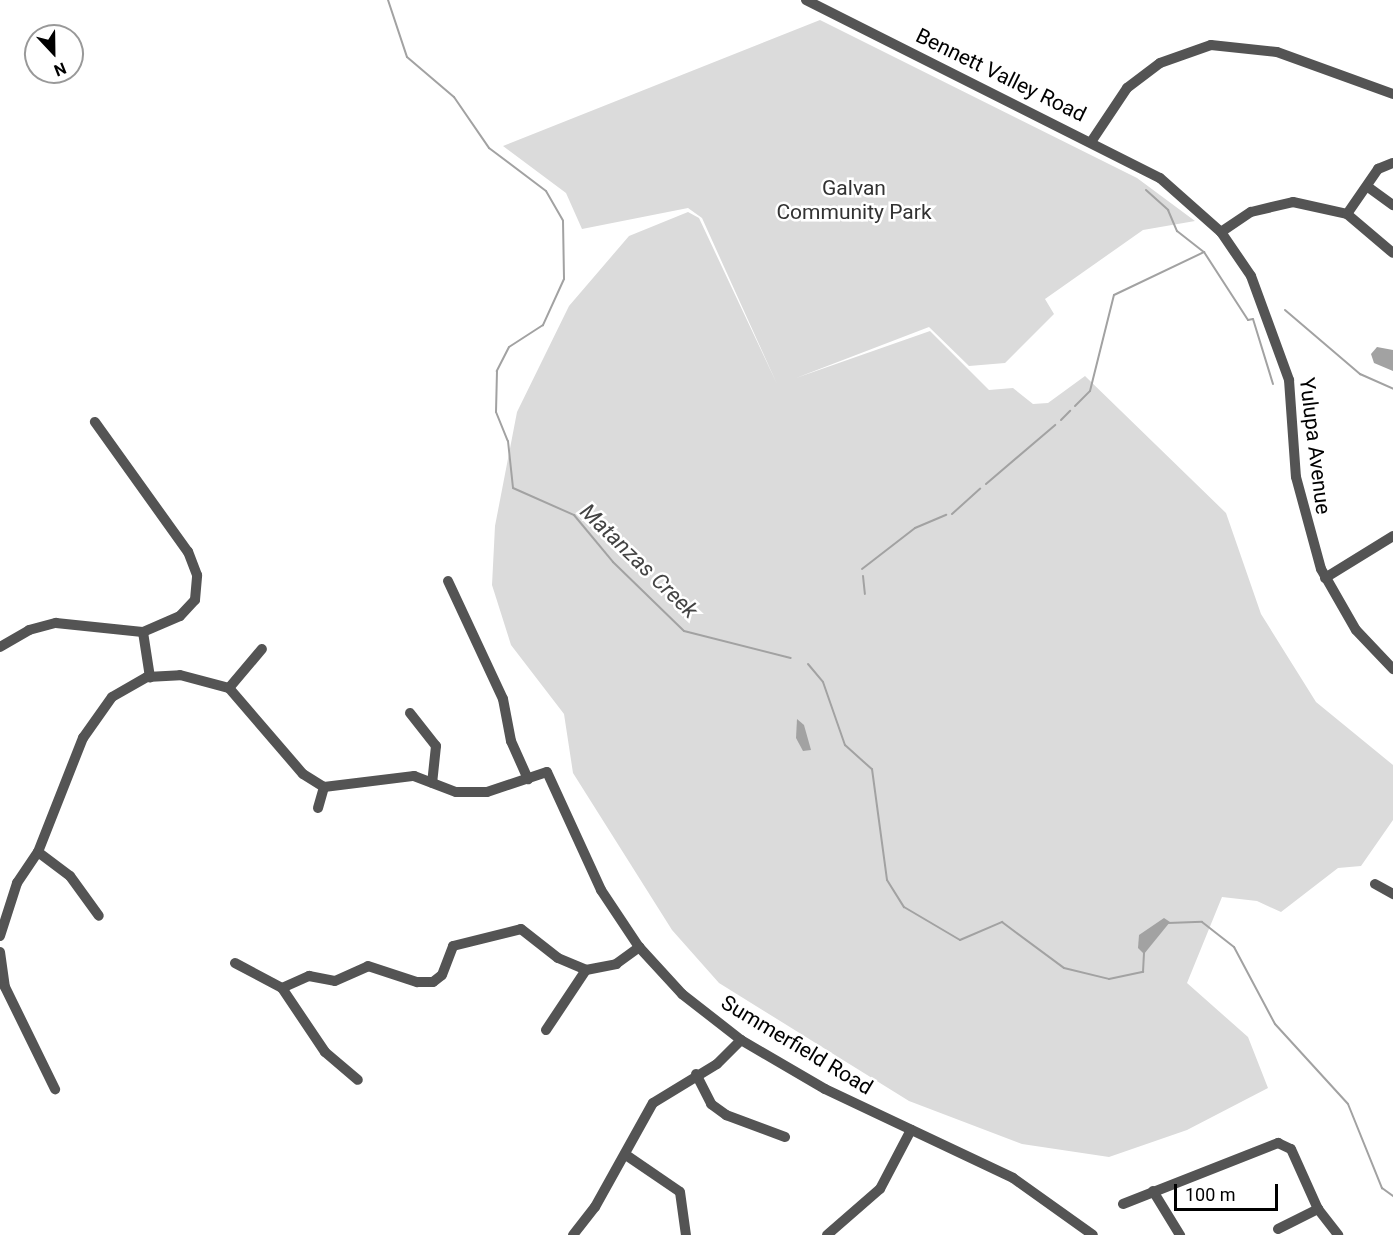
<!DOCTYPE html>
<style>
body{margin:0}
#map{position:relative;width:1393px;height:1235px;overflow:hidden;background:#fff;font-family:Roboto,sans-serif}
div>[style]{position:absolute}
.green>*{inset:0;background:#dbdbdb}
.water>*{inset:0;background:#a2a2a2}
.stream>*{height:2px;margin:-1px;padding:0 1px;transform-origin:1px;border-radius:1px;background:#a2a2a2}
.minor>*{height:10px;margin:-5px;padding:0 5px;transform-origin:5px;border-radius:5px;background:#545454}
span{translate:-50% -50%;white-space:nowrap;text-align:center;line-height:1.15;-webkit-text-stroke:5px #fff;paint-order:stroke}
.street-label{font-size:21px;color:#000}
.park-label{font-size:21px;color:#323232}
.water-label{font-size:22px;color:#434343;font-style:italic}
.north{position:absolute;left:24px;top:24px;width:60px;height:60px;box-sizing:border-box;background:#fff;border:2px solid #999;border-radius:50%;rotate:158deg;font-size:16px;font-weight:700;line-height:24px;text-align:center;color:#000}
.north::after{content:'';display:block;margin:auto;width:21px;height:27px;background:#000;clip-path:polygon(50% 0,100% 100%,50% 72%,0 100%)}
.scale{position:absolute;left:1174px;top:1184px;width:104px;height:27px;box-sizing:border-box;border:3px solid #000;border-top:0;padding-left:8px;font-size:18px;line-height:21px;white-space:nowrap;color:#000;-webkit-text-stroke:4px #fff;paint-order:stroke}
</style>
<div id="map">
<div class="green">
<div style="clip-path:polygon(820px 20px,1137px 178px,1195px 221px,1143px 230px,1045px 299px,1054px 314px,1005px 363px,969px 366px,929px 327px,796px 378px,930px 331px,989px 390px,1013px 388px,1033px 404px,1048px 403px,1085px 376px,1226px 513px,1261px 614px,1316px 702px,1393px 765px,1393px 820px,1361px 866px,1338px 868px,1281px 912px,1257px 901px,1222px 897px,1187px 983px,1248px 1037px,1268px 1088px,1187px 1130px,1109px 1157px,1022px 1144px,909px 1101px,719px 983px,672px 930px,573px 773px,564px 714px,511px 645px,492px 585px,495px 526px,517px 412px,569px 306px,629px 236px,688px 212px,699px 218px,777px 384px,702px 218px,688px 208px,582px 229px,566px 193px,503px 146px)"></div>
</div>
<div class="water">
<div style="clip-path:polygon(1377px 347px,1393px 350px,1393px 371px,1374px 363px,1371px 354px)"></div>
<div style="clip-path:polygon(797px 719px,804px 725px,811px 750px,803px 751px,796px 738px)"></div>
<div style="clip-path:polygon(1164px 918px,1170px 922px,1144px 954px,1138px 948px,1139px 935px)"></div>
</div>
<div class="stream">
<div style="left:388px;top:0;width:60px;rotate:71.6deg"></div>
<div style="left:407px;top:57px;width:62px;rotate:40.4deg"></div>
<div style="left:454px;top:97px;width:62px;rotate:55.5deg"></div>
<div style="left:489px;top:148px;width:71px;rotate:37deg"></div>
<div style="left:546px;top:191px;width:34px;rotate:60deg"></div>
<div style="left:563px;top:221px;width:58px;rotate:89deg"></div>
<div style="left:564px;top:279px;width:51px;rotate:114.5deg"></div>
<div style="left:543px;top:325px;width:40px;rotate:147.1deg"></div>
<div style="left:509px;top:347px;width:27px;rotate:117deg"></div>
<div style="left:497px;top:371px;width:41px;rotate:91.4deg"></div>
<div style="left:496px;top:412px;width:31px;rotate:68deg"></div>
<div style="left:508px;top:441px;width:47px;rotate:83.9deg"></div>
<div style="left:513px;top:488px;width:67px;rotate:23.9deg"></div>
<div style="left:574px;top:515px;width:61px;rotate:50.3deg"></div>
<div style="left:613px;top:562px;width:99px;rotate:44.2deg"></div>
<div style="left:684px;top:631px;width:110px;rotate:14.2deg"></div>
<div style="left:1146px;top:190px;width:30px;rotate:42deg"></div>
<div style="left:1168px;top:210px;width:23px;rotate:67deg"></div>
<div style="left:1177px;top:231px;width:34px;rotate:38deg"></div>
<div style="left:1285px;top:310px;width:99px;rotate:40.5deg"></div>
<div style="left:1360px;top:374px;width:36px;rotate:24deg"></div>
<div style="left:1075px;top:406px;width:21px;rotate:-45deg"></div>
<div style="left:1090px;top:391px;width:99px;rotate:-76deg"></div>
<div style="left:1114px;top:295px;width:100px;rotate:-25.5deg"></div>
<div style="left:1204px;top:252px;width:81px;rotate:57.1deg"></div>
<div style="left:1248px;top:320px;width:5px;rotate:-11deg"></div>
<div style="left:1253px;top:319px;width:68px;rotate:72.9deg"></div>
<div style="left:1061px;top:420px;width:13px;rotate:-45deg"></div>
<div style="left:986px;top:484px;width:91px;rotate:-40.5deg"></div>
<div style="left:952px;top:514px;width:38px;rotate:-42deg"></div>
<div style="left:862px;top:569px;width:67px;rotate:-37.7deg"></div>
<div style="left:915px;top:528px;width:34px;rotate:-23deg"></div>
<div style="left:863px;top:576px;width:18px;rotate:84deg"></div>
<div style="left:808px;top:664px;width:23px;rotate:50deg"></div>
<div style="left:823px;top:682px;width:67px;rotate:70.8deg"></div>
<div style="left:845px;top:745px;width:36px;rotate:42deg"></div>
<div style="left:872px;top:769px;width:112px;rotate:82.3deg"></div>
<div style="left:887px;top:880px;width:32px;rotate:58deg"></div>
<div style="left:904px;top:907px;width:65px;rotate:30.5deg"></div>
<div style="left:960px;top:940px;width:46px;rotate:-23.2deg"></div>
<div style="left:1002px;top:922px;width:77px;rotate:36.6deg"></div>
<div style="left:1064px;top:968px;width:46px;rotate:13.7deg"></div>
<div style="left:1109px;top:979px;width:35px;rotate:-12deg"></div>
<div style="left:1143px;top:972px;width:19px;rotate:-87deg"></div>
<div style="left:1168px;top:923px;width:34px;rotate:-2deg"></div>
<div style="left:1202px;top:922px;width:41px;rotate:38deg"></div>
<div style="left:1234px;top:947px;width:87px;rotate:62deg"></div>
<div style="left:1275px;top:1024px;width:108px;rotate:47.6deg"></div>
<div style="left:1348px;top:1104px;width:91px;rotate:68deg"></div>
<div style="left:1382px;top:1188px;width:14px;rotate:36deg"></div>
</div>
<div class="minor">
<div style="left:806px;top:0;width:396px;rotate:26.7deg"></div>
<div style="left:1160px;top:178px;width:81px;rotate:41.5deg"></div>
<div style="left:1221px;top:232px;width:53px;rotate:55.7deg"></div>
<div style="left:1251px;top:276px;width:111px;rotate:69.9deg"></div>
<div style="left:1289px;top:380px;width:97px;rotate:85.9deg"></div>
<div style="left:1296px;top:477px;width:95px;rotate:74.8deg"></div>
<div style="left:1321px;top:569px;width:70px;rotate:60.2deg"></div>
<div style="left:1356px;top:630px;width:54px;rotate:46.5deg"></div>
<div style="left:1091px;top:142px;width:65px;rotate:-56.3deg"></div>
<div style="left:1127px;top:88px;width:41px;rotate:-37.1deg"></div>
<div style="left:1160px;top:63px;width:54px;rotate:-19.4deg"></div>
<div style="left:1211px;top:45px;width:66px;rotate:6.1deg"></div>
<div style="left:1277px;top:52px;width:123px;rotate:19.9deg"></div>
<div style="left:1368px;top:187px;width:31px;rotate:36deg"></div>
<div style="left:1347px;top:214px;width:55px;rotate:-55.4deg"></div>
<div style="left:1378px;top:169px;width:16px;rotate:-22deg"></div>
<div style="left:1221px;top:232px;width:36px;rotate:-34deg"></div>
<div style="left:1251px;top:212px;width:43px;rotate:-13.4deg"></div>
<div style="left:1293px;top:202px;width:55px;rotate:12.5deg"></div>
<div style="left:1347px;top:214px;width:60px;rotate:40.3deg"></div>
<div style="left:1325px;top:578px;width:80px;rotate:-31.7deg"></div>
<div style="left:448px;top:581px;width:130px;rotate:65deg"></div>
<div style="left:503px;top:699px;width:43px;rotate:79.2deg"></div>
<div style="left:511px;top:741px;width:42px;rotate:65.9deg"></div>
<div style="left:143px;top:632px;width:46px;rotate:81.2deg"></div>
<div style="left:0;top:647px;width:34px;rotate:-30deg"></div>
<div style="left:29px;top:630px;width:28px;rotate:-15deg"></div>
<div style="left:56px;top:623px;width:87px;rotate:5.9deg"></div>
<div style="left:143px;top:632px;width:40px;rotate:-23.4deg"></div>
<div style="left:180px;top:616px;width:22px;rotate:-47deg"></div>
<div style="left:195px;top:600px;width:25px;rotate:-85deg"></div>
<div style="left:197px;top:575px;width:25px;rotate:-111deg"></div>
<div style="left:188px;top:552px;width:160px;rotate:-125.6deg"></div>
<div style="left:229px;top:688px;width:51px;rotate:-49.8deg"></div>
<div style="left:410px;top:713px;width:42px;rotate:51.8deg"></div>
<div style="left:436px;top:746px;width:37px;rotate:96deg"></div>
<div style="left:318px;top:808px;width:22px;rotate:-74deg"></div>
<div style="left:38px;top:852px;width:40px;rotate:37deg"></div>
<div style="left:70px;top:876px;width:49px;rotate:54.1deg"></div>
<div style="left:1375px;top:884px;width:21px;rotate:29deg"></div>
<div style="left:0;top:936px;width:56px;rotate:-72.2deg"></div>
<div style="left:17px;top:883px;width:37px;rotate:-56deg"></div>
<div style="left:38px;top:852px;width:123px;rotate:-68.5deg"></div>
<div style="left:83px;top:738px;width:50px;rotate:-54.7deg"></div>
<div style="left:112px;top:697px;width:40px;rotate:-29.7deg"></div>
<div style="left:147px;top:677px;width:33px;rotate:-3deg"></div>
<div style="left:180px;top:675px;width:51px;rotate:14.9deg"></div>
<div style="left:229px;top:688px;width:113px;rotate:49.3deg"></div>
<div style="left:303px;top:774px;width:25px;rotate:32deg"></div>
<div style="left:324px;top:787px;width:91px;rotate:-7deg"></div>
<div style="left:414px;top:776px;width:45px;rotate:20.9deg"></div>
<div style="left:456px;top:792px;width:31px"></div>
<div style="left:487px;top:792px;width:63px;rotate:-18.4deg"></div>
<div style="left:547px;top:772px;width:130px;rotate:65.4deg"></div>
<div style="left:601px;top:890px;width:69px;rotate:56.3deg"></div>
<div style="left:639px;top:947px;width:64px;rotate:47.5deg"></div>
<div style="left:682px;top:994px;width:75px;rotate:37.9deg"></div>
<div style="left:741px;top:1040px;width:97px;rotate:30.3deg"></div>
<div style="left:825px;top:1089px;width:208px;rotate:25.3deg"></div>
<div style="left:1013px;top:1178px;width:98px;rotate:35.5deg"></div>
<div style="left:0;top:952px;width:35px;rotate:82deg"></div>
<div style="left:5px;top:987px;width:114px;rotate:63.9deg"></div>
<div style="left:235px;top:963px;width:53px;rotate:28deg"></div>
<div style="left:282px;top:988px;width:30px;rotate:-24deg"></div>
<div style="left:309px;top:976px;width:26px;rotate:11deg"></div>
<div style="left:335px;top:981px;width:36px;rotate:-24deg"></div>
<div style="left:368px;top:966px;width:52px;rotate:18.1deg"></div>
<div style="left:417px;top:982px;width:16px"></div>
<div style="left:433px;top:982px;width:11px;rotate:-38deg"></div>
<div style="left:442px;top:975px;width:31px;rotate:-69deg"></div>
<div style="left:453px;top:946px;width:70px;rotate:-14deg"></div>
<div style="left:521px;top:929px;width:47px;rotate:38.1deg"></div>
<div style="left:558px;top:958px;width:30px;rotate:23deg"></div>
<div style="left:586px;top:970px;width:31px;rotate:-11deg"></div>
<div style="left:616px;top:964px;width:29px;rotate:-36deg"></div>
<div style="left:282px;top:988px;width:77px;rotate:56.1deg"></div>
<div style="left:325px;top:1052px;width:43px;rotate:40.3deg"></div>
<div style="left:546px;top:1030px;width:72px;rotate:-56.3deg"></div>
<div style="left:696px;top:1074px;width:34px;rotate:63deg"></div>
<div style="left:711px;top:1104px;width:19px;rotate:36deg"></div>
<div style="left:726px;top:1115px;width:63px;rotate:20.4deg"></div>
<div style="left:626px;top:1155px;width:65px;rotate:34.4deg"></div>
<div style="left:680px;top:1192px;width:43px;rotate:82.1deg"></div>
<div style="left:1153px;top:1191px;width:52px;rotate:58.5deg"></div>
<div style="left:1123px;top:1204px;width:167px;rotate:-21.5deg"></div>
<div style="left:1278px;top:1143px;width:14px;rotate:25deg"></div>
<div style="left:1291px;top:1149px;width:66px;rotate:65.8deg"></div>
<div style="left:1318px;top:1209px;width:33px;rotate:52deg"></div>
<div style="left:1278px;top:1229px;width:45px;rotate:-26.6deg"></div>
<div style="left:573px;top:1235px;width:36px;rotate:-52deg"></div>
<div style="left:595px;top:1207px;width:119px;rotate:-60.9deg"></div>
<div style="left:653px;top:1103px;width:75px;rotate:-31.4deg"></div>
<div style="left:717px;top:1064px;width:34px;rotate:-45deg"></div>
<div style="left:827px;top:1235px;width:70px;rotate:-41deg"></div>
<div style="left:880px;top:1189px;width:67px;rotate:-62.3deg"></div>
</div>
<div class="street-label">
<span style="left:1001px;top:75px;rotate:26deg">Bennett Valley Road</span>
<span style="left:1315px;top:446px;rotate:83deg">Yulupa Avenue</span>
<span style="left:797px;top:1045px;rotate:31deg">Summerfield Road</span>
</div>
<div class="park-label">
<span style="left:854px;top:200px">Galvan<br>Community Park</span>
</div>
<div class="water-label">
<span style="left:639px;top:561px;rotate:44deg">Matanzas Creek</span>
</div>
<div class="north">N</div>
<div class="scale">100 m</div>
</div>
